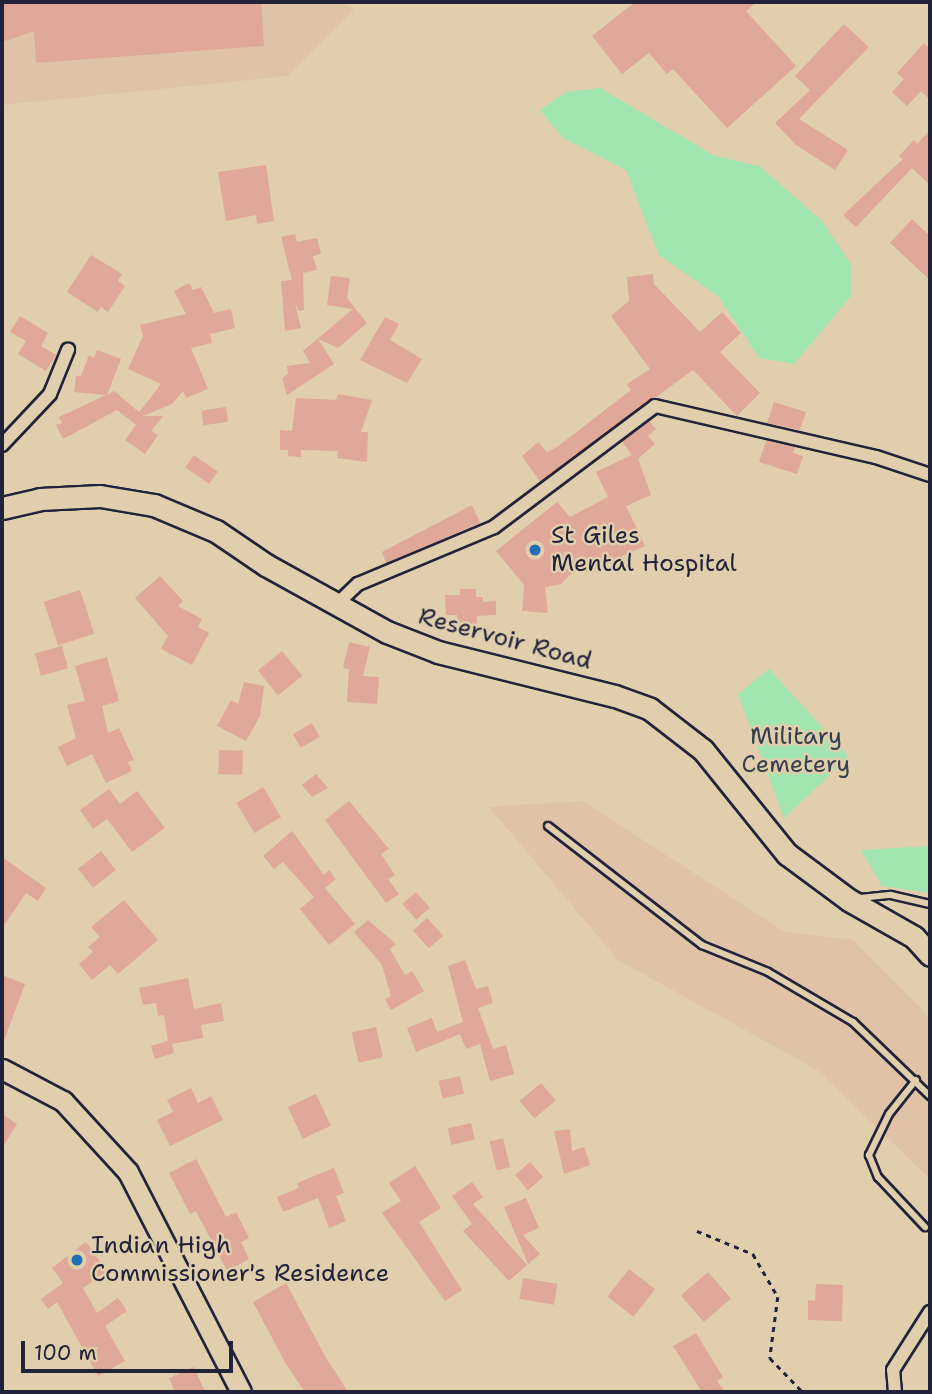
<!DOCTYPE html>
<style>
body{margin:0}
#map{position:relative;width:932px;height:1394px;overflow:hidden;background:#e0ceac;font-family:"Shantell Sans",sans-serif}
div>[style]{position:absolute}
.built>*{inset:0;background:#e0c3a6}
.green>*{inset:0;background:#a1e5b0}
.building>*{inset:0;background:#e0a899;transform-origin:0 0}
.path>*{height:2.5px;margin-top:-1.25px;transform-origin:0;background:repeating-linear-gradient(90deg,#22223b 0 5px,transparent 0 10px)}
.roads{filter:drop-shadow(2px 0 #22223b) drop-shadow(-2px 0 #22223b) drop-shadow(0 2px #22223b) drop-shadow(0 -2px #22223b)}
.lane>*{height:6px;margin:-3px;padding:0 3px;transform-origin:3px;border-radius:3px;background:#e0ceac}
.street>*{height:12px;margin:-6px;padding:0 6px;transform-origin:6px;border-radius:6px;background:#e0ceac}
.primary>*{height:19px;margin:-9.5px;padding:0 9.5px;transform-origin:9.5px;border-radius:9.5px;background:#e0ceac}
.highway>*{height:21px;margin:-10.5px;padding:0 10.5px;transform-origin:10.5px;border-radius:10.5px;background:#e0ceac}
.dots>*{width:19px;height:19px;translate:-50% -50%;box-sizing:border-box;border:4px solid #e0ceac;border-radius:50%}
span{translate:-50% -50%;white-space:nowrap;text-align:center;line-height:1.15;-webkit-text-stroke:5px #e0ceac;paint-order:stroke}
.poi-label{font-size:24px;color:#22223b}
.left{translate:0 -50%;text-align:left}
.street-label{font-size:24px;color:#22223b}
.park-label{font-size:24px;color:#353f4d}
.frame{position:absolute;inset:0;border:4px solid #22223b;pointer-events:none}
.scale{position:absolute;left:21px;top:1341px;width:212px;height:32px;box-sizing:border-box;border:4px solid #22223b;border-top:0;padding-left:9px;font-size:21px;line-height:24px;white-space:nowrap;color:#22223b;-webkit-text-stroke:5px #e0ceac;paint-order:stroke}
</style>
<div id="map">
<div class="built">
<div style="clip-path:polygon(2px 2px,343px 2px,354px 10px,288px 76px,2px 105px)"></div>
<div style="clip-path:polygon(583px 801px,785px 932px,853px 940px,923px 1010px,930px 1021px,930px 1179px,817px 1070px,618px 960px,489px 807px)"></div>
</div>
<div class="green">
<div style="clip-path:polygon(600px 88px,713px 155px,759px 166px,821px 220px,851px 264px,851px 296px,794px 364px,759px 358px,718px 296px,659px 255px,626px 170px,563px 138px,540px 110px,566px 92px)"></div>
<div style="clip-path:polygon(769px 669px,849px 757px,784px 818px,738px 694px)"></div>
<div style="clip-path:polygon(930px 846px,930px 893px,882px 886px,861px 850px)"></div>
</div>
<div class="building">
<div style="clip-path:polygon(2px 2px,261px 2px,264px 46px,36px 63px,34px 31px,2px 42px)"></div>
<div style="clip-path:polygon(635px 2px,757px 2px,746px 11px,796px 66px,727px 128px,673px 69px,667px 74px,649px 53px,622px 74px,592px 36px)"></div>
<div style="clip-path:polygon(844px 24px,869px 47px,799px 119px,848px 150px,835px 170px,796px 145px,775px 123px,810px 90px,795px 76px)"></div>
<div style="clip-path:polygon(924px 43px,930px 49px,930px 100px,921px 91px,907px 106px,892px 92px,904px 79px,897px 73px)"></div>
<div style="clip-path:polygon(930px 130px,930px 185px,912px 168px,856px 227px,843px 215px,903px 159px,899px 156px,914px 140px,917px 144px)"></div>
<div style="clip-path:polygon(266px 165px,274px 221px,257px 224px,256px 215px,226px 221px,218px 172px)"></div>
<div style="clip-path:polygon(912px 219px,930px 236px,930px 280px,890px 243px)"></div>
<div style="clip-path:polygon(295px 234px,297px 242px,317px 238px,321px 254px,313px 256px,317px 270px,303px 273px,304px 310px,299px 311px,295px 303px,301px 328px,285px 331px,281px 281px,292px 280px,281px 237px)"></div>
<div style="clip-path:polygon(91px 255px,122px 274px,118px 281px,125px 286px,108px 312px,101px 307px,98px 312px,67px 292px)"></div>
<div style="clip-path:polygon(653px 274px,654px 284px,700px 332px,722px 312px,741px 333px,720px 352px,760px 393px,737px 416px,693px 370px,540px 482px,522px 456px,538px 442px,547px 452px,557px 447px,631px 390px,627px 384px,650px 369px,611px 316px,629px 301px,627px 277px)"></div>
<div style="clip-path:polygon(331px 276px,350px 278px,347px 298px,367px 323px,338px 348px,318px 339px,334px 364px,287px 395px,282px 378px,288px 374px,287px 366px,310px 363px,303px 351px,353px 309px,327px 305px)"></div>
<div style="clip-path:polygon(189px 283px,193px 290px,201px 287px,214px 313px,231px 309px,235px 328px,210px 334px,212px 343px,191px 348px,208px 389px,186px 398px,183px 391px,172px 404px,143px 416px,163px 416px,151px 431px,158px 435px,145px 454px,125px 440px,136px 425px,117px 410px,63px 439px,56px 425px,62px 423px,59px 417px,106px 395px,74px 392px,76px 376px,81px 376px,89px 355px,94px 358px,97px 350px,121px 359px,107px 395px,114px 391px,139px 412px,148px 401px,161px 384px,128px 369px,143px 336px,140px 325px,186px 314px,174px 291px)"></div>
<div style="clip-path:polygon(20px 316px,48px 333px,41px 346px,56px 355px,46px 371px,18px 354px,26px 341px,10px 332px)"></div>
<div style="clip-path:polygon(385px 317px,399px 324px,390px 340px,422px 359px,407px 383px,360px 360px)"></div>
<div style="clip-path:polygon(338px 394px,372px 400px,361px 432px,368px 432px,367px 462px,337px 458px,338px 451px,301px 450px,301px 457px,288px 456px,288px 450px,280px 450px,280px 430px,292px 431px,296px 398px,336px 400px)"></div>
<div style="clip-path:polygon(774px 402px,806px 412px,800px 430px,767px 423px)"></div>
<div style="left:226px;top:407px;width:15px;height:25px;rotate:82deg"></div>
<div style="clip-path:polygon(649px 421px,656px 429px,648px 436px,655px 444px,638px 459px,651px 495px,626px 506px,645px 546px,585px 573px,581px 564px,561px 584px,545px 587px,548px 613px,522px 611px,524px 585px,496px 551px,557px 502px,570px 517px,608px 497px,596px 472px,632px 455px,622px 442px)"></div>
<div style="clip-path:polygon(766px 441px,795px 447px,793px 453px,803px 456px,797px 474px,759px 462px)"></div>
<div style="left:194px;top:455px;width:29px;height:15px;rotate:35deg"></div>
<div style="clip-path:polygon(472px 505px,480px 523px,386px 563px,382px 552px)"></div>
<div style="clip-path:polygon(160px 576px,183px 601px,178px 606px,202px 619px,198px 627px,209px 633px,192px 665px,161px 649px,168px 636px,135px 598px)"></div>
<div style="clip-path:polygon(460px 589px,476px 589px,476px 597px,483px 597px,483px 602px,496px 601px,496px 615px,477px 616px,477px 624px,457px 625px,457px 615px,446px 615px,445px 595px,460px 595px)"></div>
<div style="left:80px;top:590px;width:46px;height:38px;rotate:72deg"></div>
<div style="clip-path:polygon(349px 642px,370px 647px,363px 676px,379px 677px,377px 704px,347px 702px,349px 669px,343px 668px)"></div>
<div style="left:62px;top:646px;width:23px;height:28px;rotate:75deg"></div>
<div style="left:282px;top:651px;width:32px;height:31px;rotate:51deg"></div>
<div style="clip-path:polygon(107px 657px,119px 701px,102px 706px,108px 733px,119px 728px,134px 760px,128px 762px,132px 771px,106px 783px,92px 754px,67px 766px,58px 747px,76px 738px,67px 705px,85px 701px,75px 666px)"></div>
<div style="clip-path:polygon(244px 682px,264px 686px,260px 716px,246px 741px,217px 726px,231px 700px,238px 704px)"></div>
<div style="left:312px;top:723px;width:16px;height:22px;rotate:60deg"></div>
<div style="left:219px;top:750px;width:24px;height:24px;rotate:2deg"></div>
<div style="clip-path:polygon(316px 774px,328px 788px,312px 797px,302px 785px)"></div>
<div style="left:263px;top:787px;width:35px;height:31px;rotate:59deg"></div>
<div style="clip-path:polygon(109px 789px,120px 804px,137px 791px,165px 828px,132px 852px,107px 819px,93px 829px,80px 810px)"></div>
<div style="clip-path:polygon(349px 801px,389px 849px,381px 854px,395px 875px,388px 879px,399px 894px,386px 903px,325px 820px)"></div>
<div style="clip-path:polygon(292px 831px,324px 875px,329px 870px,336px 879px,325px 888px,355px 924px,329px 945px,300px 909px,314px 897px,283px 862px,274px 869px,263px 856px)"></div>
<div style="left:101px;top:851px;width:24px;height:29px;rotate:52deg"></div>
<div style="clip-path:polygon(2px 857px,46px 888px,38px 901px,26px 893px,2px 928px)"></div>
<div style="left:416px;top:892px;width:21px;height:18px;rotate:49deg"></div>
<div style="clip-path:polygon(124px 900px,158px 940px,118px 974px,110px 965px,92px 980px,79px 964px,93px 952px,88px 947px,100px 937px,91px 927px)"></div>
<div style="left:427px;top:918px;width:24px;height:19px;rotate:48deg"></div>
<div style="clip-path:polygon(368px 920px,396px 944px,390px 949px,405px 975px,412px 971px,424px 991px,391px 1010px,385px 999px,391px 996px,382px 965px,354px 932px)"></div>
<div style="clip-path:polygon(465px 960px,476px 989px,488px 986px,493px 1003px,478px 1008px,493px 1049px,506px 1045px,514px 1074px,490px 1081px,480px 1044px,466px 1049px,460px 1034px,416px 1052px,407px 1028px,432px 1018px,437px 1032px,463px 1022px,448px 966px)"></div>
<div style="clip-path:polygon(2px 975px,25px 984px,3px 1043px,2px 1042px)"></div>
<div style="clip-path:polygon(188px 978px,194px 1009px,221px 1003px,224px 1021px,201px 1025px,203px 1038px,172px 1044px,174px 1053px,155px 1059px,151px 1046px,168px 1041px,164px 1015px,158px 1016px,156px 1003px,143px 1005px,139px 988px)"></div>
<div style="left:376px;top:1027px;width:31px;height:25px;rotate:77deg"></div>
<div style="left:460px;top:1076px;width:18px;height:22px;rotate:77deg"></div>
<div style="left:541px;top:1083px;width:23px;height:28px;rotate:50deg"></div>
<div style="clip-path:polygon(191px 1088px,198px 1103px,211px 1096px,223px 1120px,170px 1146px,157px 1120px,173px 1112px,167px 1100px)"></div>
<div style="left:316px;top:1094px;width:35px;height:31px;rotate:65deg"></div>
<div style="clip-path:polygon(2px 1114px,17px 1124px,2px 1148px)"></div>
<div style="left:471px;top:1123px;width:17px;height:24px;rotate:77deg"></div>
<div style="clip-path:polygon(570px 1129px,572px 1151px,584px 1147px,590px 1165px,564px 1174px,554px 1131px)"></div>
<div style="left:503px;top:1138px;width:30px;height:14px;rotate:76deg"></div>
<div style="clip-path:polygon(196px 1159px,226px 1217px,236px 1212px,249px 1238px,241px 1242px,249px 1259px,227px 1271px,196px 1211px,190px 1214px,169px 1173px)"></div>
<div style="left:530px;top:1162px;width:20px;height:20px;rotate:49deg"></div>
<div style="clip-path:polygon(415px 1166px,441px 1208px,419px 1222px,462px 1290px,445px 1301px,382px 1213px,401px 1201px,389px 1183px)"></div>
<div style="clip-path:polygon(334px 1168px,344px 1193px,336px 1196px,346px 1221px,329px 1228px,318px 1198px,283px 1212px,277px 1197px,299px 1188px,297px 1183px)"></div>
<div style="clip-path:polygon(472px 1182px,483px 1197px,473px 1204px,527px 1265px,509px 1281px,463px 1231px,472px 1224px,452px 1196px)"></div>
<div style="clip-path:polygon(526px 1198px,539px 1228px,523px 1235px,540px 1254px,528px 1264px,504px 1207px)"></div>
<div style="clip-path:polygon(86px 1242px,107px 1271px,83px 1288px,97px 1313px,118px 1298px,127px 1311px,105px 1326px,125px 1361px,98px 1376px,57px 1302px,48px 1309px,41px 1299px,63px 1283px,52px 1268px)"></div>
<div style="left:629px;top:1269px;width:33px;height:35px;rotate:38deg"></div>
<div style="left:708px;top:1272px;width:35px;height:36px;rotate:49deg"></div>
<div style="left:523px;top:1278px;width:35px;height:21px;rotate:10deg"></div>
<div style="clip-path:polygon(286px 1283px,325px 1356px,348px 1392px,305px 1392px,286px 1364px,253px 1302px)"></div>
<div style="clip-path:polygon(816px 1284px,843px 1285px,842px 1321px,808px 1320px,808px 1300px,815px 1301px)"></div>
<div style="clip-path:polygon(696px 1333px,723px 1377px,717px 1381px,725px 1392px,702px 1392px,673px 1346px)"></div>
<div style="clip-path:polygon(194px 1367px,205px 1392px,175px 1392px,169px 1378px)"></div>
</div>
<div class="path">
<div style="left:697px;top:1231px;width:61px;rotate:22.3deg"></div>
<div style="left:753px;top:1254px;width:50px;rotate:59.8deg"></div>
<div style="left:778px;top:1297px;width:62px;rotate:97.5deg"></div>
<div style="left:770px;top:1358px;width:47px;rotate:45.9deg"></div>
</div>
<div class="roads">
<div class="lane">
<div style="left:548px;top:826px;width:195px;rotate:37.7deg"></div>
<div style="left:702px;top:945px;width:71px;rotate:22.2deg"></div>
<div style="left:768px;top:972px;width:99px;rotate:30.5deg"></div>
<div style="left:853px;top:1022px;width:107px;rotate:43.9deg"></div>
<div style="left:860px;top:898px;width:31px;rotate:-6deg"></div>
<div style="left:891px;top:895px;width:40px;rotate:13deg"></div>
<div style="left:916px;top:1080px;width:43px;rotate:128.5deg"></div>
<div style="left:889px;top:1114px;width:46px;rotate:116deg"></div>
<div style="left:869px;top:1155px;width:24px;rotate:68deg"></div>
<div style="left:878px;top:1177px;width:69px;rotate:46.8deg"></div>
</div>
<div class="street">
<div style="left:2px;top:445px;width:70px;rotate:-46.7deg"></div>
<div style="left:50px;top:394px;width:48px;rotate:-67.8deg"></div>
<div style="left:335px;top:606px;width:32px;rotate:-44deg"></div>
<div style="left:358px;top:584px;width:147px;rotate:-22.7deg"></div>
<div style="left:494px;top:527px;width:201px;rotate:-36.9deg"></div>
<div style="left:655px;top:406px;width:227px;rotate:13deg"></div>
<div style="left:876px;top:457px;width:57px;rotate:18.4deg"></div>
<div style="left:895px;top:1392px;width:22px;rotate:-95deg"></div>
<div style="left:893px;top:1370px;width:69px;rotate:-57.5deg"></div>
</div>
<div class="primary">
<div style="left:2px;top:1069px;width:69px;rotate:27.7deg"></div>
<div style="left:63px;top:1101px;width:96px;rotate:47.5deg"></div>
<div style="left:128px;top:1172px;width:247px;rotate:62.8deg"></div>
</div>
<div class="highway">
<div style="left:2px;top:508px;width:39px;rotate:-13deg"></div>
<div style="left:40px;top:499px;width:60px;rotate:-2.9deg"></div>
<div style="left:100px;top:496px;width:55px;rotate:9.5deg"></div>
<div style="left:154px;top:505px;width:67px;rotate:22.8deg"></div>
<div style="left:216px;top:531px;width:60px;rotate:34.2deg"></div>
<div style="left:266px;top:565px;width:138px;rotate:29deg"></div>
<div style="left:387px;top:632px;width:55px;rotate:21.4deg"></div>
<div style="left:438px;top:652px;width:182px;rotate:14deg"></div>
<div style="left:615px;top:696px;width:37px;rotate:20deg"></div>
<div style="left:650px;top:709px;width:67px;rotate:37.7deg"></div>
<div style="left:703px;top:750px;width:134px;rotate:51.1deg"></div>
<div style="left:787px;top:854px;width:77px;rotate:36.6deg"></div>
<div style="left:849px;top:900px;width:75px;rotate:29.6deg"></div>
<div style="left:914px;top:937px;width:24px;rotate:48deg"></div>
</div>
</div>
<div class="dots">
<div style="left:535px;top:550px;background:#1f6fb2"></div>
<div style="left:77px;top:1260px;background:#1f6fb2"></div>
</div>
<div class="poi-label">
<span class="left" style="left:551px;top:550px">St Giles<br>Mental Hospital</span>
<span class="left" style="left:91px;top:1260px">Indian High<br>Commissioner's Residence</span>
</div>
<div class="street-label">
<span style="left:505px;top:639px;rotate:15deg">Reservoir Road</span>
</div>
<div class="park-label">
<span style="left:796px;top:751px">Military<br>Cemetery</span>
</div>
<div class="frame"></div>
<div class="scale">100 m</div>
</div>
